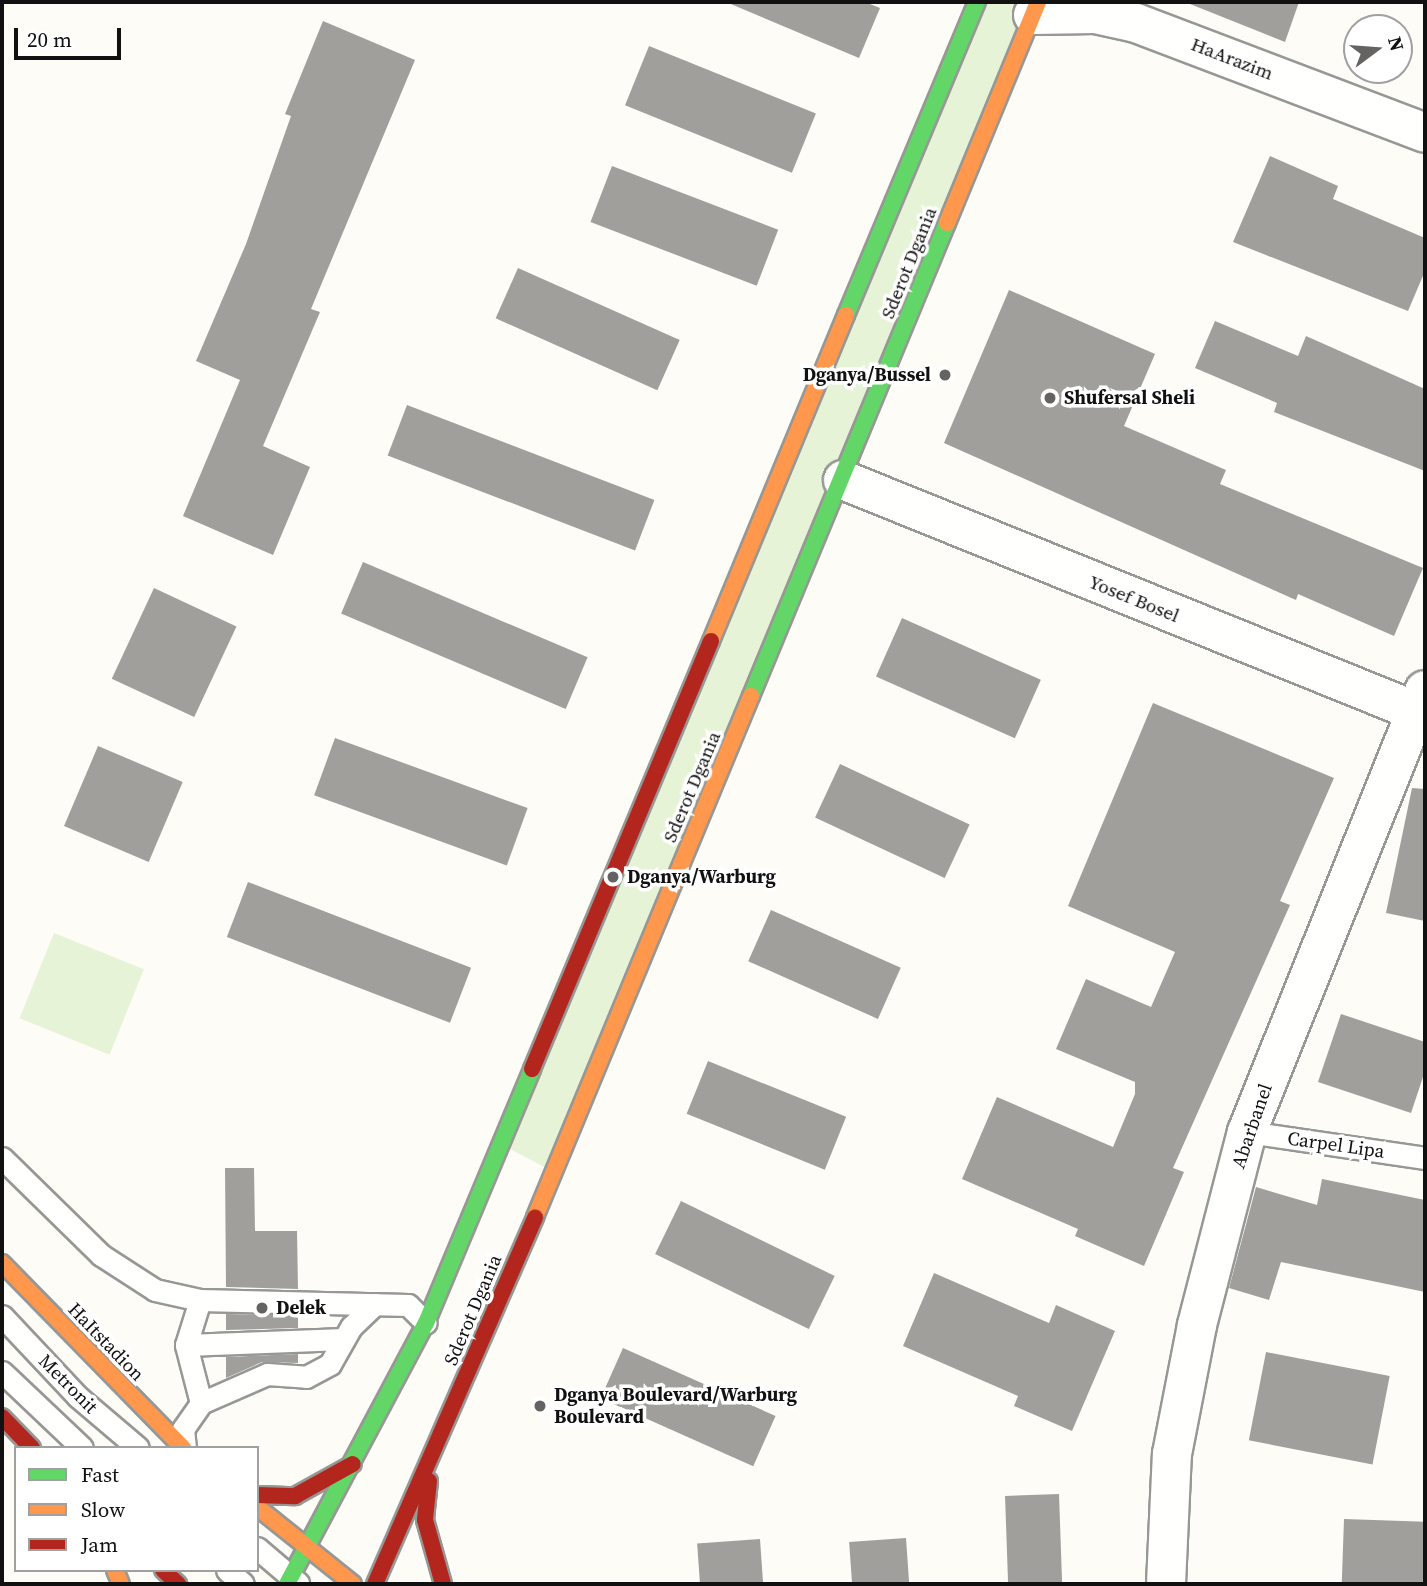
<!DOCTYPE html>
<style>
body{margin:0}
#map{position:relative;width:1427px;height:1586px;overflow:hidden;background:#fdfcf7;font-family:"Source Serif 4",serif}
div>[style]{position:absolute}
.green>*{inset:0;background:#e7f3d7;transform-origin:0 0}
.building>*{inset:0;background:#a19f9c;transform-origin:0 0}
.roads{filter:drop-shadow(2px 0 #979795) drop-shadow(-2px 0 #979795) drop-shadow(0 2px #979795) drop-shadow(0 -2px #979795)}
.lane>*{height:21px;margin:-10.5px;padding:0 10.5px;transform-origin:10.5px;border-radius:10.5px;background:#fffffe}
.street>*{height:38px;margin:-19px;padding:0 19px;transform-origin:19px;border-radius:19px;background:#fffffe}
.fast>*{height:16px;margin:-8px;padding:0 8px;transform-origin:8px;border-radius:8px;background:#63d668}
.slow>*{height:16px;margin:-8px;padding:0 8px;transform-origin:8px;border-radius:8px;background:#ff974d}
.jam>*{height:16px;margin:-8px;padding:0 8px;transform-origin:8px;border-radius:8px;background:#b3261e}
.dots>*{width:19px;height:19px;translate:-50% -50%;box-sizing:border-box;border:4px solid #fff;border-radius:50%}
span{translate:-50% -50%;white-space:nowrap;text-align:center;line-height:1.15;-webkit-text-stroke:7px #fff;paint-order:stroke}
.street-label{font-size:19px;color:#111}
.poi-label{font-size:19px;color:#111;font-weight:700}
.right{translate:-100% -50%;text-align:right}
.left{translate:0 -50%;text-align:left}
.frame{position:absolute;inset:0;border:4px solid #111;pointer-events:none}
.legend{position:absolute;left:14px;top:1446px;width:245px;height:126px;box-sizing:border-box;background:#fff;border:2px solid #a0a0a0;margin:0;padding:9px 12px;list-style:none;font-size:21px;color:#111}
.legend li{display:flex;align-items:center;gap:14px;height:35px}
.legend b{width:35px;border:2px solid #a0a0a0}
.north{position:absolute;left:1343px;top:14px;width:70px;height:70px;box-sizing:border-box;background:#fff;border:2px solid #a0a0a0;border-radius:50%;rotate:74deg;font-size:19px;font-weight:700;line-height:28px;text-align:center;color:#111}
.north::after{content:'';display:block;margin:auto;width:24px;height:32px;background:#646362;clip-path:polygon(50% 0,100% 100%,50% 72%,0 100%)}
.scale{position:absolute;left:14px;top:28px;width:107px;height:32px;box-sizing:border-box;border:4px solid #111;border-top:0;padding-left:9px;font-size:21px;line-height:24px;white-space:nowrap;color:#111;-webkit-text-stroke:5px #fff;paint-order:stroke}
</style>
<div id="map">
<div class="green">
<div style="clip-path:polygon(985px 2px,1029px 2px,550px 1170px,506px 1147px)"></div>
<div style="left:54px;top:933px;width:97px;height:92px;rotate:22deg"></div>
</div>
<div class="building">
<div style="clip-path:polygon(726px 2px,865px 2px,880px 8px,859px 58px)"></div>
<div style="clip-path:polygon(1185px 2px,1299px 2px,1285px 42px)"></div>
<div style="clip-path:polygon(323px 21px,415px 60px,311px 309px,320px 312px,263px 446px,310px 467px,273px 555px,183px 516px,240px 380px,196px 361px,246px 244px,291px 116px,285px 114px)"></div>
<div style="left:649px;top:46px;width:180px;height:64px;rotate:22deg"></div>
<div style="clip-path:polygon(1270px 156px,1338px 186px,1333px 199px,1425px 238px,1425px 271px,1408px 311px,1233px 242px)"></div>
<div style="left:612px;top:166px;width:178px;height:60px;rotate:21deg"></div>
<div style="left:518px;top:268px;width:177px;height:55px;rotate:24deg"></div>
<div style="clip-path:polygon(1009px 290px,1155px 354px,1124px 426px,1226px 470px,1220px 484px,1423px 568px,1394px 636px,1298px 594px,1296px 600px,944px 443px)"></div>
<div style="clip-path:polygon(1215px 321px,1298px 356px,1306px 336px,1425px 389px,1425px 471px,1274px 412px,1277px 403px,1195px 368px)"></div>
<div style="left:407px;top:405px;width:265px;height:54px;rotate:21deg"></div>
<div style="left:363px;top:562px;width:244px;height:56px;rotate:23deg"></div>
<div style="left:154px;top:588px;width:91px;height:100px;rotate:25deg"></div>
<div style="left:902px;top:618px;width:152px;height:64px;rotate:24deg"></div>
<div style="clip-path:polygon(1153px 703px,1334px 778px,1280px 901px,1290px 905px,1173px 1168px,1184px 1172px,1144px 1266px,1075px 1236px,1078px 1229px,962px 1179px,997px 1097px,1113px 1147px,1135px 1094px,1135px 1082px,1056px 1049px,1086px 979px,1151px 1007px,1175px 952px,1068px 906px)"></div>
<div style="left:335px;top:738px;width:205px;height:61px;rotate:20deg"></div>
<div style="left:98px;top:746px;width:92px;height:87px;rotate:23deg"></div>
<div style="left:840px;top:764px;width:143px;height:59px;rotate:25deg"></div>
<div style="clip-path:polygon(1412px 788px,1425px 789px,1425px 921px,1386px 913px)"></div>
<div style="left:248px;top:882px;width:239px;height:59px;rotate:21deg"></div>
<div style="left:771px;top:910px;width:142px;height:56px;rotate:24deg"></div>
<div style="clip-path:polygon(1341px 1014px,1425px 1042px,1425px 1071px,1411px 1113px,1318px 1082px)"></div>
<div style="left:708px;top:1061px;width:149px;height:57px;rotate:22deg"></div>
<div style="clip-path:polygon(225px 1168px,254px 1168px,255px 1231px,297px 1231px,298px 1289px,226px 1287px)"></div>
<div style="clip-path:polygon(1322px 1179px,1425px 1200px,1425px 1292px,1281px 1262px,1269px 1300px,1229px 1288px,1256px 1187px,1317px 1205px)"></div>
<div style="left:681px;top:1201px;width:171px;height:59px;rotate:26deg"></div>
<div style="clip-path:polygon(934px 1273px,1049px 1323px,1056px 1305px,1115px 1331px,1072px 1431px,1014px 1406px,1018px 1396px,903px 1346px)"></div>
<div style="clip-path:polygon(226px 1314px,298px 1315px,298px 1328px,226px 1330px)"></div>
<div style="left:623px;top:1348px;width:167px;height:55px;rotate:24deg"></div>
<div style="left:1266px;top:1352px;width:126px;height:90px;rotate:11deg"></div>
<div style="clip-path:polygon(298px 1354px,298px 1363px,262px 1362px,226px 1378px,226px 1357px)"></div>
<div style="left:1059px;top:1494px;width:90px;height:54px;rotate:88deg"></div>
<div style="left:1344px;top:1519px;width:81px;height:65px;rotate:2deg"></div>
<div style="left:906px;top:1538px;width:46px;height:57px;rotate:86deg"></div>
<div style="left:760px;top:1539px;width:45px;height:63px;rotate:86deg"></div>
</div>
<div class="roads">
<div class="lane">
<div style="left:1247px;top:1132px;width:180px;rotate:8.3deg"></div>
<div style="left:2px;top:1158px;width:139px;rotate:44.4deg"></div>
<div style="left:101px;top:1255px;width:64px;rotate:32.9deg"></div>
<div style="left:155px;top:1290px;width:46px;rotate:12.5deg"></div>
<div style="left:200px;top:1300px;width:208px;rotate:1.4deg"></div>
<div style="left:408px;top:1305px;width:25px;rotate:45deg"></div>
<div style="left:200px;top:1300px;width:47px;rotate:107.3deg"></div>
<div style="left:186px;top:1345px;width:60px;rotate:75.5deg"></div>
<div style="left:2px;top:1316px;width:110px;rotate:46.8deg"></div>
<div style="left:77px;top:1396px;width:80px;rotate:40.4deg"></div>
<div style="left:186px;top:1345px;width:158px;rotate:-2.2deg"></div>
<div style="left:2px;top:1372px;width:110px;rotate:43.5deg"></div>
<div style="left:185px;top:1448px;width:19px;rotate:-96deg"></div>
<div style="left:183px;top:1429px;width:32px;rotate:-55deg"></div>
<div style="left:201px;top:1403px;width:72px;rotate:-23.7deg"></div>
<div style="left:267px;top:1374px;width:39px;rotate:4deg"></div>
<div style="left:306px;top:1377px;width:27px;rotate:-28deg"></div>
<div style="left:330px;top:1364px;width:43px;rotate:-60.4deg"></div>
<div style="left:351px;top:1327px;width:33px;rotate:-44deg"></div>
<div style="left:257px;top:1548px;width:54px;rotate:40.5deg"></div>
<div style="left:227px;top:1570px;width:21px;rotate:41deg"></div>
</div>
<div class="street">
<div style="left:1033px;top:15px;width:62px;rotate:-0.9deg"></div>
<div style="left:1095px;top:14px;width:42px;rotate:12.4deg"></div>
<div style="left:1136px;top:23px;width:309px;rotate:20.8deg"></div>
<div style="left:843px;top:480px;width:628px;rotate:21.99deg"></div>
<div style="left:1166px;top:1584px;width:130px;rotate:-87.4deg"></div>
<div style="left:1172px;top:1454px;width:131px;rotate:-79deg"></div>
<div style="left:1197px;top:1325px;width:199px;rotate:-75.5deg"></div>
<div style="left:1247px;top:1132px;width:476px;rotate:-68.1deg"></div>
</div>
<div class="fast">
<div style="left:846px;top:315px;width:339px;rotate:-67.3deg"></div>
<div style="left:751px;top:696px;width:512px;rotate:-67.49deg"></div>
<div style="left:287px;top:1584px;width:296px;rotate:-62deg"></div>
<div style="left:426px;top:1323px;width:275px;rotate:-67.3deg"></div>
</div>
<div class="slow">
<div style="left:947px;top:223px;width:239px;rotate:-67.6deg"></div>
<div style="left:711px;top:641px;width:353px;rotate:-67.5deg"></div>
<div style="left:535px;top:1217px;width:564px;rotate:-67.48deg"></div>
<div style="left:2px;top:1263px;width:259px;rotate:45.6deg"></div>
<div style="left:257px;top:1507px;width:123px;rotate:38.7deg"></div>
<div style="left:115px;top:1570px;width:15px;rotate:67deg"></div>
</div>
<div class="jam">
<div style="left:532px;top:1069px;width:464px;rotate:-67.3deg"></div>
<div style="left:2px;top:1417px;width:43px;rotate:45.9deg"></div>
<div style="left:429px;top:1481px;width:39px;rotate:96deg"></div>
<div style="left:425px;top:1520px;width:66px;rotate:74.3deg"></div>
<div style="left:257px;top:1495px;width:38px;rotate:2deg"></div>
<div style="left:295px;top:1496px;width:66px;rotate:-28.9deg"></div>
<div style="left:163px;top:1570px;width:21px;rotate:43deg"></div>
<div style="left:375px;top:1584px;width:400px;rotate:-66.4deg"></div>
</div>
</div>
<div class="dots">
<div style="left:945px;top:375px;background:#646362"></div>
<div style="left:1050px;top:398px;background:#646362"></div>
<div style="left:613px;top:877px;background:#646362"></div>
<div style="left:262px;top:1308px;background:#646362"></div>
<div style="left:540px;top:1406px;background:#646362"></div>
</div>
<div class="street-label">
<span style="left:1232px;top:59px;rotate:21deg">HaArazim</span>
<span style="left:909px;top:263px;rotate:-68deg">Sderot Dgania</span>
<span style="left:1134px;top:599px;rotate:22deg">Yosef Bosel</span>
<span style="left:692px;top:787px;rotate:-67deg">Sderot Dgania</span>
<span style="left:1252px;top:1126px;rotate:-71deg">Abarbanel</span>
<span style="left:1336px;top:1145px;rotate:8deg">Carpel Lipa</span>
<span style="left:473px;top:1310px;rotate:-67deg">Sderot Dgania</span>
<span style="left:106px;top:1342px;rotate:46deg">HaItstadion</span>
<span style="left:68px;top:1384px;rotate:45deg">Metronit</span>
</div>
<div class="poi-label">
<span class="right" style="left:931px;top:375px">Dganya/Bussel</span>
<span class="left" style="left:1064px;top:398px">Shufersal Sheli</span>
<span class="left" style="left:627px;top:877px">Dganya/Warburg</span>
<span class="left" style="left:276px;top:1308px">Delek</span>
<span class="left" style="left:554px;top:1406px">Dganya Boulevard/Warburg<br>Boulevard</span>
</div>
<div class="frame"></div>
<ul class="legend">
<li><b style="height:9px;background:#63d668"></b>Fast</li>
<li><b style="height:9px;background:#ff974d"></b>Slow</li>
<li><b style="height:9px;background:#b3261e"></b>Jam</li>
</ul>
<div class="north">N</div>
<div class="scale">20 m</div>
</div>
